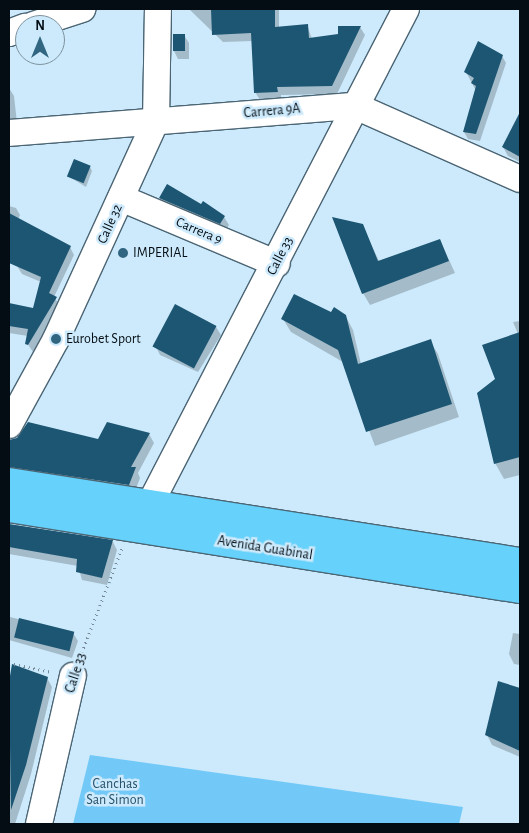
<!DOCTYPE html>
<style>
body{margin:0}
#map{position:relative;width:529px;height:833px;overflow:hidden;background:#cdeafc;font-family:"Alegreya Sans",sans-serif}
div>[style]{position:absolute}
.green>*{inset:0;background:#72c9f8}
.shadow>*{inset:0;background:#0003}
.building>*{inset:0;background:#1d5672;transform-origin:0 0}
.path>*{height:3px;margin-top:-1.5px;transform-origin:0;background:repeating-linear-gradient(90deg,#758996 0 1px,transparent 0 5px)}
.roads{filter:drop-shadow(1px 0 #4b6574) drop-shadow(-1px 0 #4b6574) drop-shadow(0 1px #4b6574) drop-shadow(0 -1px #4b6574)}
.minor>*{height:26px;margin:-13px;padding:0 13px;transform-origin:13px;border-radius:13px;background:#fff}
.major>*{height:28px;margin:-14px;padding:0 14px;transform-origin:14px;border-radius:14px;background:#66d1fa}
.dots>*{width:14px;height:14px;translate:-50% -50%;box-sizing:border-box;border:2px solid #cdeafc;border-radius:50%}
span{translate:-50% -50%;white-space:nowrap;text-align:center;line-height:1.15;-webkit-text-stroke:5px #cdeafc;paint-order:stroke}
.street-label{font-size:14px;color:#040d13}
.poi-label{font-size:14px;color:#040d13}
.left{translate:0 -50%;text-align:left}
.park-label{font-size:14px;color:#265168}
.frame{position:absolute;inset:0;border:10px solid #040d13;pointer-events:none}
.north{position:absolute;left:15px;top:15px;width:50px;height:50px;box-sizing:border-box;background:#cdeafc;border:1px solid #7d929f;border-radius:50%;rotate:0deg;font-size:14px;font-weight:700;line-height:20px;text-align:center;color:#040d13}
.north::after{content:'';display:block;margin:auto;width:18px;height:22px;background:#316682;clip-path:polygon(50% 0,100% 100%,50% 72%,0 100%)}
</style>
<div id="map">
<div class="green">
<div style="clip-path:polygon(90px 755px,463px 807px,459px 824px,73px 824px)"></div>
</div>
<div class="shadow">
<div style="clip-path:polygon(189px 9px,279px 9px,279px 28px,307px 25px,312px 39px,339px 35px,339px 27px,360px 27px,365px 35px,337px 94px,281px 95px,281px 99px,260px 100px,255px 92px,253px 41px,223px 42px)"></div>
<div style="clip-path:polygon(184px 35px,189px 43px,189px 59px,178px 59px,174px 51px)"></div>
<div style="clip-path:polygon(502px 56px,506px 63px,480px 141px,468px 139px,464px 132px,476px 91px,466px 72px)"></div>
<div style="clip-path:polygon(9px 88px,14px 96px,17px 123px,9px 125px)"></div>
<div style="clip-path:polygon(513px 128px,520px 131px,520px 162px,508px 156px,503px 147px)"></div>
<div style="clip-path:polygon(90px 167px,92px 171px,86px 187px,68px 176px)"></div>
<div style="clip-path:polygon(160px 198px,224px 217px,229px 225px,225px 231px,165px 206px)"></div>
<div style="clip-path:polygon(9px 206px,16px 208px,20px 215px,18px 220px,70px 247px,74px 255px,54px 297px,60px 306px,33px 352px,27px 343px,28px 336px,9px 333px,9px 304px,34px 310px,41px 282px,22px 274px,17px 266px,25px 249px,9px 240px)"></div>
<div style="clip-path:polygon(362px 225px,379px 261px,440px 240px,455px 273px,370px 305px,363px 293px)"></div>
<div style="clip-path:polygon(332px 314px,345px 315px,353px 330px,361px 364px,430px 341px,438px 354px,459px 417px,375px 446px,343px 362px,291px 332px,283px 319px)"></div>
<div style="clip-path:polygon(520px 321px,520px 475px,504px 479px,495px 463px,497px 380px,518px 334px,513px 322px)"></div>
<div style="clip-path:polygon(216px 327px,221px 335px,198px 372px,160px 355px,156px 347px)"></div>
<div style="clip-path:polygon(149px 434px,154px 443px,138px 473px,140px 478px,134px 494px,9px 479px,9px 440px,99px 440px)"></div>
<div style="clip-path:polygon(9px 525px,113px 542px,117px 550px,107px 585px,82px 580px,78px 566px,9px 554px)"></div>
<div style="clip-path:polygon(9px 612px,10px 617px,73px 633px,78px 641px,72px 658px,9px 640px)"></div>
<div style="clip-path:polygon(513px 633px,520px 634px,520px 665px,514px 664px,509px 654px)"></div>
<div style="clip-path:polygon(47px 678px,52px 687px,31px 774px,15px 824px,9px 824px,9px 686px)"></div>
<div style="clip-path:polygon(499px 683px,520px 689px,520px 757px,492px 745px,487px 735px)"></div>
</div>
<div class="building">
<div style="clip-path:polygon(211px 9px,275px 9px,275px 27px,308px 24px,309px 38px,338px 34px,338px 26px,361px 26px,332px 86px,277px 87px,278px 92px,254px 93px,251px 33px,212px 35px)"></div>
<div style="left:173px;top:34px;width:12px;height:17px"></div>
<div style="clip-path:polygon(478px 41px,503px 55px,476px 134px,463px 132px,476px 86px,471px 83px,474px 78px,464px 72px)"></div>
<div style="clip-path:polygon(520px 112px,520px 157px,502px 147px)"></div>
<div style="left:74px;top:159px;width:18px;height:19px;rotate:22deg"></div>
<div style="clip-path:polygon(167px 184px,201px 204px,203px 201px,225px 216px,220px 224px,159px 198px)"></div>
<div style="clip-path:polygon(9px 213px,71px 246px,49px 293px,57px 297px,28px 345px,25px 344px,28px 329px,9px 326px,9px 303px,33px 308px,41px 277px,9px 263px)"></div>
<div style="clip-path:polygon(332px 217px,363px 224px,378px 261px,440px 239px,449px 261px,362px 294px)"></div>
<div style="clip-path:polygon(294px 294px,331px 312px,334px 307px,346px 315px,358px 364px,431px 339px,452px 404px,366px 432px,338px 350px,281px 319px)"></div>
<div style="left:175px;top:304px;width:47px;height:48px;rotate:28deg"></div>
<div style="clip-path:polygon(520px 332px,520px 457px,494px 464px,477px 393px,495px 379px,482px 345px)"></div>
<div style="clip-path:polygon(28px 422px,98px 439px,107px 422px,150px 433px,131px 467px,136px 467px,129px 485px,9px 467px,9px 440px,17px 438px)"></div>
<div style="clip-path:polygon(9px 524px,113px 540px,102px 578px,76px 572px,77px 559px,9px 547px)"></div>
<div style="left:19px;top:618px;width:57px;height:20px;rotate:14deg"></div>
<div style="clip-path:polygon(12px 664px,48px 677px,26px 765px,11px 810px,9px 682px)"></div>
<div style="clip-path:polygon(498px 681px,520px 688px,520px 751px,485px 735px)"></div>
</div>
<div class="path">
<div style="left:80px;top:657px;width:117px;rotate:-68.9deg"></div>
<div style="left:9px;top:663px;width:44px;rotate:11.8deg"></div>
</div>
<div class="roads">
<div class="minor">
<div style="left:33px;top:25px;width:52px;rotate:-18.1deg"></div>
<div style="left:9px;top:33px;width:17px;rotate:-21deg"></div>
<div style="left:9px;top:133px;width:347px;rotate:-4.5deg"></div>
<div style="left:355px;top:106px;width:180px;rotate:23.9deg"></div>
<div style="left:121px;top:198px;width:169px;rotate:22.9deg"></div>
<div style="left:9px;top:425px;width:98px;rotate:-61.3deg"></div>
<div style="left:56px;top:339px;width:240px;rotate:-65.4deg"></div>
<div style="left:156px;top:121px;width:112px;rotate:-89deg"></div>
<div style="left:151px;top:502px;width:555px;rotate:-62.65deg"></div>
<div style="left:39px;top:824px;width:152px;rotate:-77.1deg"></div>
</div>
<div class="major">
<div style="left:9px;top:482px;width:517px;rotate:8.9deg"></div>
<div style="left:9px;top:508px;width:517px;rotate:9.01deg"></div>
</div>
</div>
<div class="dots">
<div style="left:123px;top:253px;background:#316682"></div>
<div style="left:56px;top:339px;background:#316682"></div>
</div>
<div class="street-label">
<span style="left:272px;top:111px;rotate:-5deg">Carrera 9A</span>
<span style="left:110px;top:224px;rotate:-66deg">Calle 32</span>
<span style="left:199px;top:231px;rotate:23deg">Carrera 9</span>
<span style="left:280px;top:256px;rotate:-63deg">Calle 33</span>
<span style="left:265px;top:548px;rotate:9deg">Avenida Guabinal</span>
<span style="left:76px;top:673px;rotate:-72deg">Calle 33</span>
</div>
<div class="poi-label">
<span class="left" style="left:133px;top:253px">IMPERIAL</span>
<span class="left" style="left:66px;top:339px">Eurobet Sport</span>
</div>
<div class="park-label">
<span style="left:115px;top:792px">Canchas<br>San Simon</span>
</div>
<div class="frame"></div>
<div class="north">N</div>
</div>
